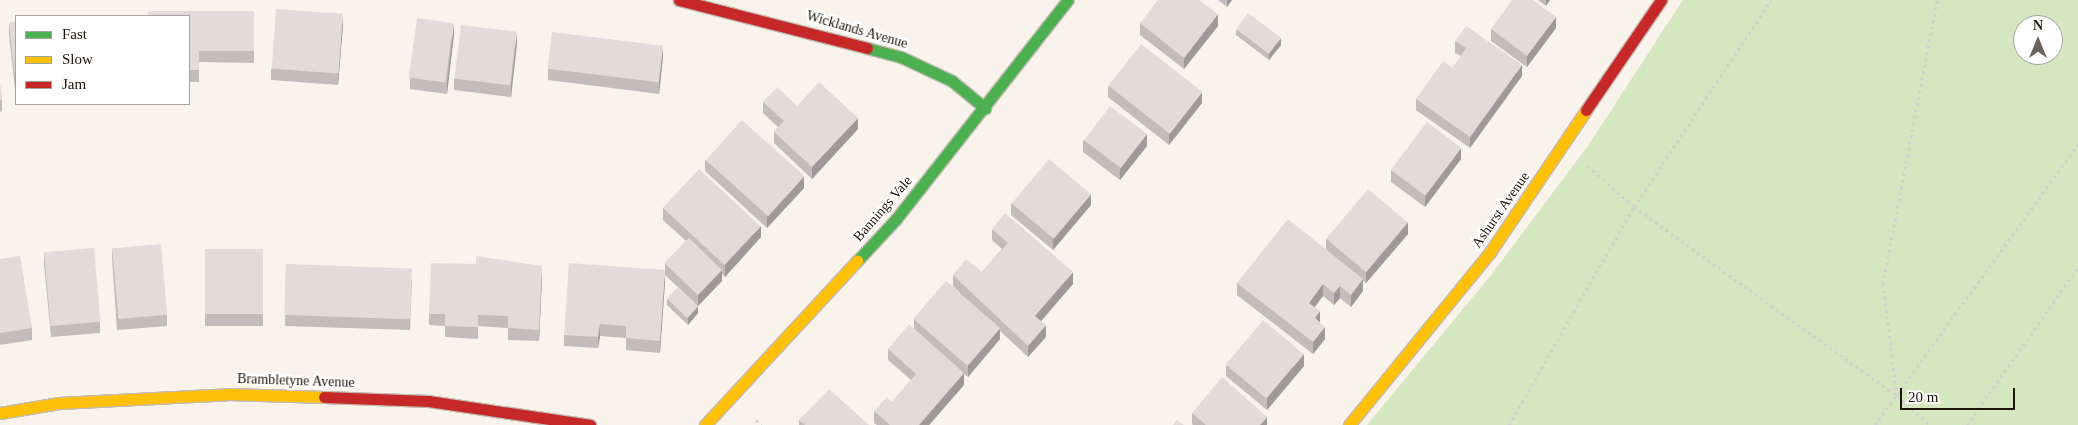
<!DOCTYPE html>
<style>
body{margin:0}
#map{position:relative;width:2078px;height:425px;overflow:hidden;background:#f9f3ec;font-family:Georgia,serif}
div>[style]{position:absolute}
.green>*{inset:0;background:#d5e7c0}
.path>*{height:3px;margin-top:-1.5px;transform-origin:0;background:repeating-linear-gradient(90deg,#d4d2cf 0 2.5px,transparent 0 6.5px)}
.roads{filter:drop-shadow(1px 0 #c3bbb3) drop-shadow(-1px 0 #c3bbb3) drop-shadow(0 1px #c3bbb3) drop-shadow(0 -1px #c3bbb3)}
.fast>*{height:11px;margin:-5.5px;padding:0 5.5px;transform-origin:5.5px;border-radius:5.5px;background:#4caf50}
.slow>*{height:11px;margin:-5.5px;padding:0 5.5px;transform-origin:5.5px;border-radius:5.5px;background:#ffc107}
.jam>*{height:11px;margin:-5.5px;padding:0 5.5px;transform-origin:5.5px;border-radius:5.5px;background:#c62828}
.wall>*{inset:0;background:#c4bbbb;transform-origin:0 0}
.shaded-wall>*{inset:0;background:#a09999}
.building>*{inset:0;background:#e4dada;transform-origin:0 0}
span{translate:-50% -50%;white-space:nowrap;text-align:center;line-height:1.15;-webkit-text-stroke:5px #fff;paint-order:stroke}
.street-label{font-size:14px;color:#1d140a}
.legend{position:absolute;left:15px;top:15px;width:175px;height:90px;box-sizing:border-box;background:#fff;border:1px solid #a5a19d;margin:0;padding:6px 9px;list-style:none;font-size:15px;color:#1d140a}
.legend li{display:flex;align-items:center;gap:10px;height:25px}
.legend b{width:25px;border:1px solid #a5a19d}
.north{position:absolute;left:2013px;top:15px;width:50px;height:50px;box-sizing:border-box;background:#fff;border:1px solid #a5a19d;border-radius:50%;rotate:0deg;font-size:14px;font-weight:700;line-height:20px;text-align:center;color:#1d140a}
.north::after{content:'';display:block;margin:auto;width:18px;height:22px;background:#6a6259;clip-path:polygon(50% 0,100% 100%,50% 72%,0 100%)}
.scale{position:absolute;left:1900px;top:388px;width:115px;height:22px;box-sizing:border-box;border:2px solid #1d140a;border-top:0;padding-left:6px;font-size:15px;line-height:18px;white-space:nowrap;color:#1d140a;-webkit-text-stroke:4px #fff;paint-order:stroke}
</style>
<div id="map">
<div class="green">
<div style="clip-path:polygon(evenodd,1683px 0,2078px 0,2078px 425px,1367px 425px,1491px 275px,1587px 147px,1683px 0,2023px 25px,2053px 25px,2053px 55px,2023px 55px,2023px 25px)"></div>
</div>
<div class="path">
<div style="left:1588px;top:166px;width:62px;rotate:41.7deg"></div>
<div style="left:1634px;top:207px;width:324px;rotate:35.7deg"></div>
<div style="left:1897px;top:396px;width:44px;rotate:41.3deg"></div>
<div style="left:1897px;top:396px;width:113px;rotate:-97.1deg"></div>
<div style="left:1883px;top:284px;width:289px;rotate:-79.2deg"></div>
<div style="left:756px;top:420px;width:7px;rotate:45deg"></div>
<div style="left:1509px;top:425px;width:251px;rotate:-60.2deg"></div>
<div style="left:1634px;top:207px;width:248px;rotate:-56.5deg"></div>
<div style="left:1875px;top:425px;width:346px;rotate:-54.1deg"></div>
<div style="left:1967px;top:425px;width:193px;rotate:-54.9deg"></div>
</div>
<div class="roads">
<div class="fast">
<div style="left:867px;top:48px;width:35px;rotate:15deg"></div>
<div style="left:901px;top:57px;width:56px;rotate:25.2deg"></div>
<div style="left:952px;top:81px;width:43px;rotate:39.3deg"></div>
<div style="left:857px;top:261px;width:57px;rotate:-47.1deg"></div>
<div style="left:896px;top:219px;width:278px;rotate:-51.9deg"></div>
</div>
<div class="slow">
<div style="left:0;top:413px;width:60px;rotate:-9.6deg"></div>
<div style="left:59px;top:403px;width:169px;rotate:-3deg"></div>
<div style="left:228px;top:394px;width:96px;rotate:1.8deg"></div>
<div style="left:705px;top:425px;width:224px;rotate:-47.2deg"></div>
<div style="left:1349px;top:425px;width:223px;rotate:-50.8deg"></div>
<div style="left:1490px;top:252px;width:171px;rotate:-55.9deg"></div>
</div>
<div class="jam">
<div style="left:679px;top:0;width:194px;rotate:14.3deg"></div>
<div style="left:1586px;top:110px;width:133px;rotate:-55.7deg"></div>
<div style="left:324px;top:397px;width:104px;rotate:2.2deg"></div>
<div style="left:428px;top:401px;width:164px;rotate:8.4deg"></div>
</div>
</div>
<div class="wall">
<div style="clip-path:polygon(1218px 0,1232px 0,1227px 7px)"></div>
<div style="clip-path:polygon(1538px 0,1550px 0,1546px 6px)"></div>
<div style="clip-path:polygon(254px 11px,254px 63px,199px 62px,199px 82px,189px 82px,189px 16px)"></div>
<div style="clip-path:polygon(16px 22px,16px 99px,9px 34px,9px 23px)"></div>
<div style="clip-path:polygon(1140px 23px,1218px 26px,1184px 69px,1140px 35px)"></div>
<div style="clip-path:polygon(343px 25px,338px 85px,271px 80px,271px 69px)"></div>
<div style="clip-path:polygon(1556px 28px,1527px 67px,1491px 41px,1491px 29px)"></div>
<div style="clip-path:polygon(1236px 29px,1281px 45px,1269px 60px,1236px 35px)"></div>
<div style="clip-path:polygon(454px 34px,447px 94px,410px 89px,410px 78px)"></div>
<div style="clip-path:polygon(1455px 41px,1522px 76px,1470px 148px,1416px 110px,1416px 99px,1453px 68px,1461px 56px,1455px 53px)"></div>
<div style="clip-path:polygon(517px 43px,511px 97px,454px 90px,454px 79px)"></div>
<div style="clip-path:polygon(663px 57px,659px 94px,548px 80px,548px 69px)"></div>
<div style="clip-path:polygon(0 85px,2px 100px,2px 111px,0 112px)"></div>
<div style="clip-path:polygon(1108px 86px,1202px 103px,1169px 145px,1108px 97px)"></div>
<div style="clip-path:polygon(763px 102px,797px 106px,858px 129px,812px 179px,774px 143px,774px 132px,778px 127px,763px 113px)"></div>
<div style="clip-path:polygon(1083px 140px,1147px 146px,1120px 180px,1083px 152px)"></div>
<div style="clip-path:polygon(1461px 159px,1425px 207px,1391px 182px,1391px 170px)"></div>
<div style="clip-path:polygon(705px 160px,804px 188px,767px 228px,705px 171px)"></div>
<div style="clip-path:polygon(1011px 203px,1091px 205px,1053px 250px,1011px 215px)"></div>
<div style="clip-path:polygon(663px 208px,761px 237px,725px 277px,722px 274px,722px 281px,698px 306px,698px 313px,688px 325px,667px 305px,667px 299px,695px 303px,665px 275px,665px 263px,686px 241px,663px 220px)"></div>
<div style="clip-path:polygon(992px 229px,1073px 284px,1041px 321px,1046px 337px,1028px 357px,1000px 331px,1000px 339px,968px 377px,964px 374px,964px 385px,929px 425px,877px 425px,874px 423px,874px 411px,892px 402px,911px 380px,888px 360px,888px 349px,914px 329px,914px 319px,961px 294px,953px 286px,953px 275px,982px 272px,1002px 249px,992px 240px)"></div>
<div style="clip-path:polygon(1408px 234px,1366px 283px,1363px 281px,1363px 291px,1351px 307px,1340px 298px,1334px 305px,1323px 296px,1315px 307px,1325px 339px,1313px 354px,1237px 295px,1237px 283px,1326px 249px,1326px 238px)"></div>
<div style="clip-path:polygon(112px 248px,167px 315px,167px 326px,117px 330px,112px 259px)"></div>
<div style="left:205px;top:249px;width:58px;height:77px"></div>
<div style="clip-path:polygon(44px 252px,100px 322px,100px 333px,51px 337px,44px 264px)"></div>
<div style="clip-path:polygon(0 259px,32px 328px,32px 340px,0 345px)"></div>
<div style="clip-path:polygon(286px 264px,412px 280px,410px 330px,285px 326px)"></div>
<div style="clip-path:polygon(542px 278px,539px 341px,508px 340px,508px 328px,478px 326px,478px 339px,445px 337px,445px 326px,429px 325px,429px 314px)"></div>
<div style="clip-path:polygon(665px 282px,660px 353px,626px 350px,626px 338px,612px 337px,600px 336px,598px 348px,564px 346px,564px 335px)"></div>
<div style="clip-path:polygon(1226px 365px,1304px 366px,1267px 410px,1226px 376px)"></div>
<div style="clip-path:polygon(1192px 413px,1267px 425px,1193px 425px,1192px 424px)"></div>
<div style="clip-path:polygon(799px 420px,869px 425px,799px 425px)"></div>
</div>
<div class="shaded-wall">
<div style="clip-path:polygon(1227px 0,1232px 0,1227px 7px)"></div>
<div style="clip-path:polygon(1546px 0,1550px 0,1546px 6px)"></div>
<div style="clip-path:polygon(343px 14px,343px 25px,338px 85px,338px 74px)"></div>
<div style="clip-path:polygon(1218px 14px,1218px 26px,1184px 69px,1184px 58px)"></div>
<div style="clip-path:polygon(1556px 17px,1556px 28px,1527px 67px,1527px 56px)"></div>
<div style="clip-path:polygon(454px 23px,454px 34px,447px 94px,447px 82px)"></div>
<div style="clip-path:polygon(517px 32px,517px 43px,511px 97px,511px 86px)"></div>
<div style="clip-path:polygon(1281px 38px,1281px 45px,1269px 60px,1269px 54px)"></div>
<div style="clip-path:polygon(663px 45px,663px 57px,659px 94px,659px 82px)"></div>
<div style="clip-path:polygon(1522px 65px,1522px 76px,1470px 148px,1470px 137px)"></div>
<div style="clip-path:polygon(1202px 92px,1202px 103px,1169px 145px,1169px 134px)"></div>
<div style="clip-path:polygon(858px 118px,858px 129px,812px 179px,812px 167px)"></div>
<div style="clip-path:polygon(1147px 134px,1147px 146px,1120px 180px,1120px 169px)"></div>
<div style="clip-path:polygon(1461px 148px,1461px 159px,1425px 207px,1425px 196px)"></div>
<div style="clip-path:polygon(804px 176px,804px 188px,767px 228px,767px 216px)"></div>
<div style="clip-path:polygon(1091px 194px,1091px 205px,1053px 250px,1053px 238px)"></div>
<div style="clip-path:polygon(1408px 222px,1408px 234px,1366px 283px,1366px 272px)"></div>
<div style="clip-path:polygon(761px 226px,761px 237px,725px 277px,725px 265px)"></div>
<div style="clip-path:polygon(542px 266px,542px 278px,539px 341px,539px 330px)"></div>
<div style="clip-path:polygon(665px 270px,665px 282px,660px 353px,660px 341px)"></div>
<div style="clip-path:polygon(722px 270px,722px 281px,698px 306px,698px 294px)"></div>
<div style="clip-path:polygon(1073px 272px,1073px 284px,1035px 328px,1035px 316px)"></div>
<div style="clip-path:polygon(1363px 279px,1363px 291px,1351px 307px,1351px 295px)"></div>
<div style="clip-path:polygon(1323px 284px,1323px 296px,1309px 314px,1309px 303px)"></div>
<div style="clip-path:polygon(1340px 286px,1340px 298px,1334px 305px,1334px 293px)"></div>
<div style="clip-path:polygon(698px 306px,698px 313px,688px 325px,688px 318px)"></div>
<div style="clip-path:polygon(1320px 311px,1320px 323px,1315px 318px)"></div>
<div style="clip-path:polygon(600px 324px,600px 336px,598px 348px,598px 337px)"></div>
<div style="clip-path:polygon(1046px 325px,1046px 337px,1028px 357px,1028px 346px)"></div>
<div style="clip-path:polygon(1325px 327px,1325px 339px,1313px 354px,1313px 342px)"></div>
<div style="clip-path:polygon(1000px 328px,1000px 339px,968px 377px,968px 365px)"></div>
<div style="clip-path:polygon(1304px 354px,1304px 366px,1267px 410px,1267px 398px)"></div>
<div style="clip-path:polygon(964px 373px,964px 385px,929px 425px,919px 425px)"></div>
<div style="clip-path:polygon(1267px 417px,1267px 425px,1260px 425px)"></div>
</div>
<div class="building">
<div style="clip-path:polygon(1158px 0,1199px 0,1218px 14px,1184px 58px,1140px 23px)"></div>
<div style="clip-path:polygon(1512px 0,1533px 0,1556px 17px,1527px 56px,1491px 29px)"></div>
<div style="left:276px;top:9px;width:67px;height:60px;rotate:4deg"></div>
<div style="clip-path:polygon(148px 11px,254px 11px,254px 51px,199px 51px,199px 70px,189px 70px,189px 16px,148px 16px)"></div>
<div style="left:1248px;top:13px;width:41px;height:20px;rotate:37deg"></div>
<div style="left:417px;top:18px;width:37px;height:60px;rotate:8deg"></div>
<div style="clip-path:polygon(16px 22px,16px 87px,9px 23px)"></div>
<div style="left:461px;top:25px;width:56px;height:54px;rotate:7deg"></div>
<div style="clip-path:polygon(1466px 26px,1522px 65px,1470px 137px,1416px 99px,1443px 61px,1453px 68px,1466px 48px,1455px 41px)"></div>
<div style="left:552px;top:32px;width:112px;height:37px;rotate:7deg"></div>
<div style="left:1141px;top:44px;width:78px;height:53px;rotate:38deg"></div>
<div style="clip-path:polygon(819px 82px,858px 118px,812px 167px,774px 132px,784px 121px,763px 102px,777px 87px,797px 106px)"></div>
<div style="clip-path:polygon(0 85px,2px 100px,0 100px)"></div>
<div style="left:1110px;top:106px;width:46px;height:43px;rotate:37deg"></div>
<div style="left:742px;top:120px;width:84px;height:54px;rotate:42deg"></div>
<div style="left:1427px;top:122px;width:43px;height:60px;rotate:37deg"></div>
<div style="left:1049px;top:159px;width:55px;height:58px;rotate:40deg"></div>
<div style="left:699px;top:169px;width:84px;height:53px;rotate:43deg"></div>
<div style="left:1368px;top:189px;width:52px;height:65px;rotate:40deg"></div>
<div style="clip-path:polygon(1005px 213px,1073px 272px,1035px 316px,1046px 325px,1028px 346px,953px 275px,966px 259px,982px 272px,1008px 243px,992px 229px)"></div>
<div style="clip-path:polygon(1288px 219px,1363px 279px,1351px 295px,1340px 286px,1334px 293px,1323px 284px,1309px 303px,1320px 311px,1315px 318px,1325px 327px,1313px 342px,1237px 283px)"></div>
<div style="left:689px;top:238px;width:46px;height:35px;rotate:44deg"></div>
<div style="left:161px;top:244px;width:71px;height:49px;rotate:85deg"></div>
<div style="left:94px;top:248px;width:74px;height:50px;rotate:85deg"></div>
<div style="left:205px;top:249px;width:58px;height:65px"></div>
<div style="clip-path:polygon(20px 256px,32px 328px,0 333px,0 259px)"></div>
<div style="clip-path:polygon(476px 256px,542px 266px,539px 330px,508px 328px,508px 316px,478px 315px,478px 327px,445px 326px,445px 314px,429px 314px,431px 263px,476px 264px)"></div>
<div style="clip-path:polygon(569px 263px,665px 270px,660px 341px,626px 338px,626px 326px,612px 325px,600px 324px,598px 337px,564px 335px)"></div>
<div style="left:286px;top:264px;width:126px;height:51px;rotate:2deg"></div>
<div style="left:946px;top:281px;width:72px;height:50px;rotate:41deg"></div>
<div style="left:678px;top:287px;width:28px;height:16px;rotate:44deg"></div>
<div style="left:1263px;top:320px;width:53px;height:58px;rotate:40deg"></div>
<div style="clip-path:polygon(909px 324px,964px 373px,919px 425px,890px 425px,874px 411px,887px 397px,892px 402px,916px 374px,888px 349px)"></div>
<div style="clip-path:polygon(1222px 377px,1267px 417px,1260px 425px,1206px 425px,1192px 413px)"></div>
<div style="clip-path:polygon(829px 389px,869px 425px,805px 425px,799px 420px)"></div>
<div style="clip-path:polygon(1177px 420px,1184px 425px,1173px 425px)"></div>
</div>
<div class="street-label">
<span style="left:857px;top:30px;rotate:16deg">Wicklands Avenue</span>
<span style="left:883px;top:209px;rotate:-49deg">Bannings Vale</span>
<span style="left:1501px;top:210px;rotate:-55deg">Ashurst Avenue</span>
<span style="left:296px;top:381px;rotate:2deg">Brambletyne Avenue</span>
</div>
<ul class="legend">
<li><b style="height:6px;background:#4caf50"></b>Fast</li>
<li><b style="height:6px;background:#ffc107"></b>Slow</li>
<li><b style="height:6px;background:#c62828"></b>Jam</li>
</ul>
<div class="north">N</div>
<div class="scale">20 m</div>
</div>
